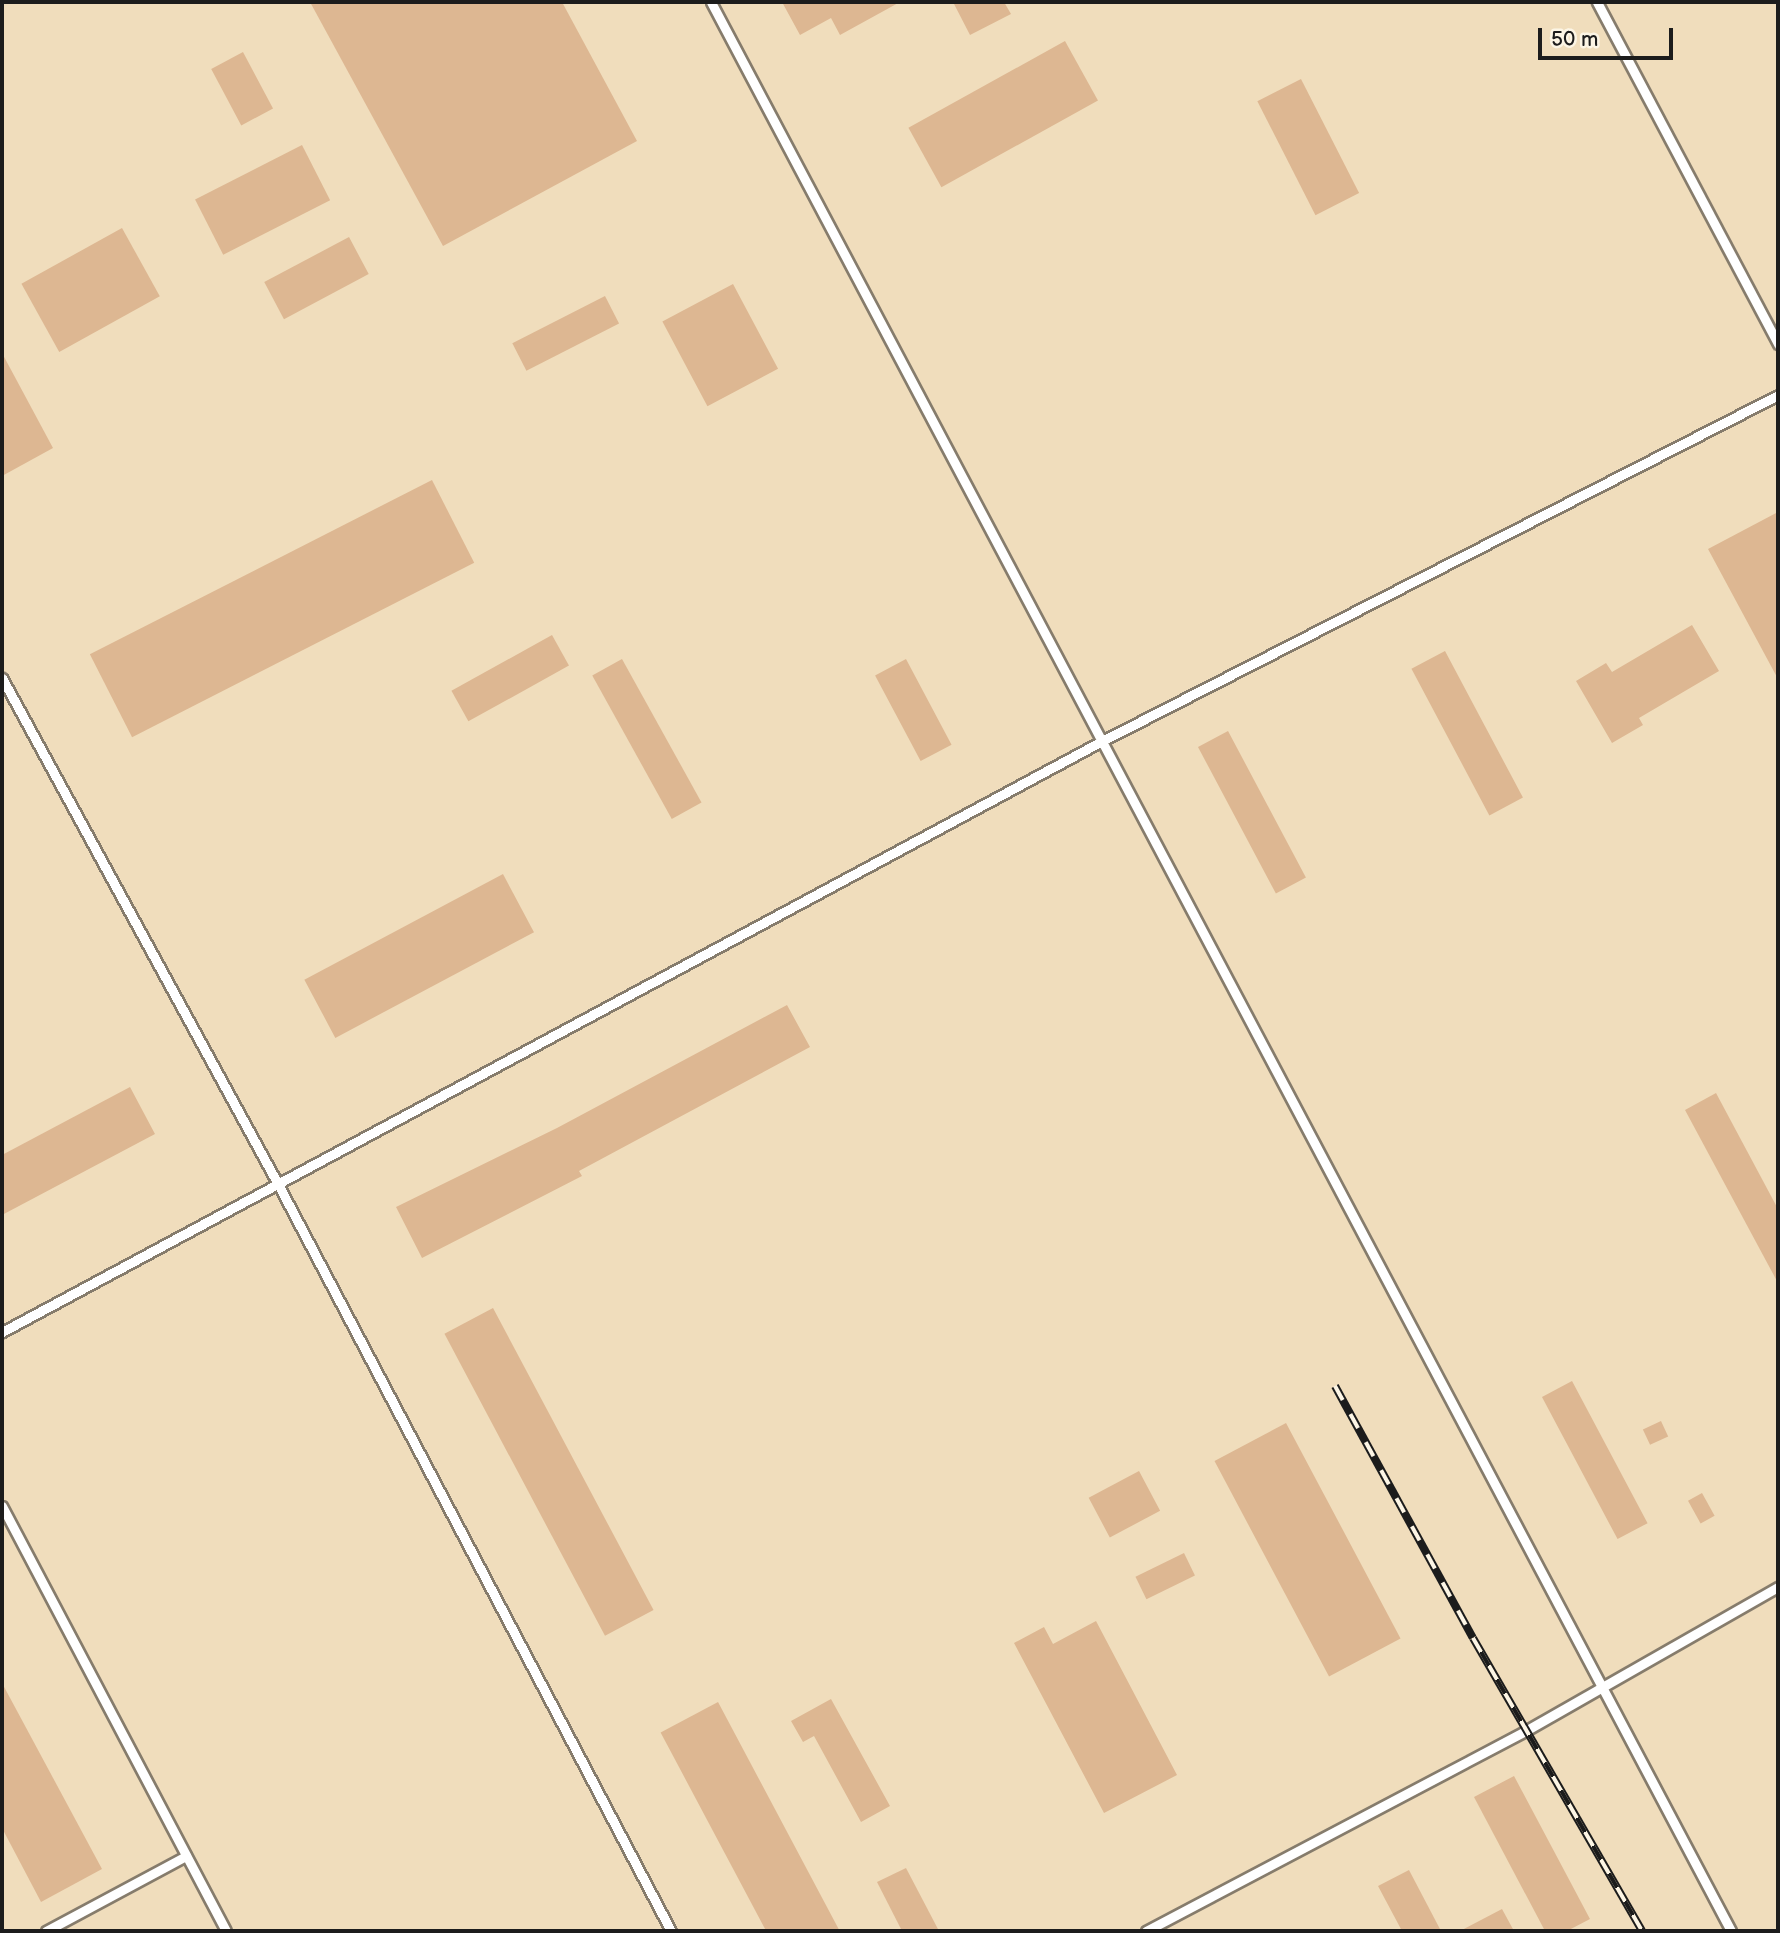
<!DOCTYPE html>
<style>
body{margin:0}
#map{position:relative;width:1780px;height:1933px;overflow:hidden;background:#f0ddbc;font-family:"Balsamiq Sans",sans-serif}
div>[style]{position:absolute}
.building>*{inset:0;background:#ddb792;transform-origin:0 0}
.roads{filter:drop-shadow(2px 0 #867c6c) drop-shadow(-2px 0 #867c6c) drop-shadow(0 2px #867c6c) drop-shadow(0 -2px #867c6c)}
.service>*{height:9px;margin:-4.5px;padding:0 4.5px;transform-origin:4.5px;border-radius:4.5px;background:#fff}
.rail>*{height:8px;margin-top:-4px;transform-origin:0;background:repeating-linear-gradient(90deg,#fcf5e5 0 16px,#1c1c1c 0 32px);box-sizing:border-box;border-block:2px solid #1c1c1c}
span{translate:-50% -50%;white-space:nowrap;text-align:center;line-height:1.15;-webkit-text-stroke:5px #fcf5e5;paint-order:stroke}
.frame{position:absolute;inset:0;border:4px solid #1c1c1c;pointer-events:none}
.scale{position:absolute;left:1538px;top:28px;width:135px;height:32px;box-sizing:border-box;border:4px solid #1c1c1c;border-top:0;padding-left:9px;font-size:21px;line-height:24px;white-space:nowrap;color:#1c1c1c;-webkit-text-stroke:5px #fcf5e5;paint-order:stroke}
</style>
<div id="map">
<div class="building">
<div style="clip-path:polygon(310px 2px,562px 2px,637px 141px,443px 246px)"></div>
<div style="clip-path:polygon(782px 2px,900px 2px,840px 35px,831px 18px,800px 35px)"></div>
<div style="clip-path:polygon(953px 2px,1004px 2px,1011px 14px,970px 35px)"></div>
<div style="left:1065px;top:41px;width:68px;height:179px;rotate:61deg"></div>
<div style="left:243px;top:52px;width:64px;height:36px;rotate:62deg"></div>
<div style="left:1301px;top:79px;width:128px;height:49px;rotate:63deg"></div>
<div style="left:302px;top:145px;width:62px;height:120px;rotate:63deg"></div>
<div style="left:122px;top:228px;width:78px;height:115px;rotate:61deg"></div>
<div style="left:349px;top:237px;width:42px;height:96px;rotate:62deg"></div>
<div style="left:733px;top:284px;width:96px;height:80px;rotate:62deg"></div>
<div style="left:605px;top:296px;width:31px;height:104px;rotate:63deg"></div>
<div style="clip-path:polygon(2px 353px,53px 448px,2px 476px)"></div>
<div style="left:432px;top:480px;width:93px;height:384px;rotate:63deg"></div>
<div style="clip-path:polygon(1778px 512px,1778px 679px,1708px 549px)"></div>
<div style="clip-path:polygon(1692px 625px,1719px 671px,1639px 718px,1643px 725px,1612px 743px,1576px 681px,1606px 663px,1612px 672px)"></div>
<div style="left:552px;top:635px;width:35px;height:115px;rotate:61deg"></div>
<div style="left:1445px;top:651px;width:166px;height:38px;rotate:62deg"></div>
<div style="left:622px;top:659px;width:164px;height:34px;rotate:61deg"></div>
<div style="left:906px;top:659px;width:97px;height:35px;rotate:62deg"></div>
<div style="left:1228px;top:731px;width:166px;height:34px;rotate:62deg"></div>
<div style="left:503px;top:874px;width:66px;height:225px;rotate:62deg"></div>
<div style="clip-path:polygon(787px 1005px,810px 1047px,579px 1171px,582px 1176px,422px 1258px,396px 1207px,557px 1128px)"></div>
<div style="clip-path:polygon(130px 1087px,155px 1134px,2px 1215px,2px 1155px)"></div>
<div style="clip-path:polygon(1716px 1093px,1778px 1209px,1778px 1283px,1685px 1110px)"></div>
<div style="left:493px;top:1308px;width:342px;height:55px;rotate:62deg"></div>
<div style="left:1572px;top:1381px;width:161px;height:34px;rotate:62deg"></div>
<div style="left:1661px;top:1421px;width:17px;height:20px;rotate:65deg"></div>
<div style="left:1286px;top:1423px;width:244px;height:81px;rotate:62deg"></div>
<div style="left:1139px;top:1471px;width:45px;height:57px;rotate:62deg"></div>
<div style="left:1702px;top:1493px;width:26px;height:16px;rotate:61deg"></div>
<div style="left:1184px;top:1553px;width:25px;height:54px;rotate:64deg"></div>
<div style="clip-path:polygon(1096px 1621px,1177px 1775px,1104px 1813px,1014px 1643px,1044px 1627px,1053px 1644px)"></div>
<div style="clip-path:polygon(2px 1683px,102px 1869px,41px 1902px,2px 1828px)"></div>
<div style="clip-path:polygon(831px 1699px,890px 1806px,861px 1822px,814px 1736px,803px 1742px,791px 1721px)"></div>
<div style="left:718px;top:1702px;width:259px;height:65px;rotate:62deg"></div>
<div style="clip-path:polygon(1514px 1776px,1590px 1919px,1567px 1931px,1545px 1931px,1474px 1797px)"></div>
<div style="clip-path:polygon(906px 1868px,939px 1931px,902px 1931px,877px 1882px)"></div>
<div style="clip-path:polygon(1409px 1870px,1441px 1931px,1402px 1931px,1378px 1886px)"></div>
<div style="clip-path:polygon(1502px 1909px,1514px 1931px,1460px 1931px)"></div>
</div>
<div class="roads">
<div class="service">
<div style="left:711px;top:2px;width:2182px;rotate:62.13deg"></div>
<div style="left:1597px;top:2px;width:387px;rotate:62.1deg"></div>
<div style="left:2px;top:678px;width:579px;rotate:61.4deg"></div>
<div style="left:279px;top:1186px;width:842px;rotate:62.25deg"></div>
<div style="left:2px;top:1332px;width:1249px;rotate:-28.25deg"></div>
<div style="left:1102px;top:741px;width:759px;rotate:-27.1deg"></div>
<div style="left:2px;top:1506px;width:480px;rotate:62.2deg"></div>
<div style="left:46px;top:1931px;width:159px;rotate:-28.2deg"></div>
<div style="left:1146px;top:1931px;width:431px;rotate:-27.8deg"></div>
<div style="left:1527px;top:1730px;width:289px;rotate:-29.7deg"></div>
</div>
</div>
<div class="rail">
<div style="left:1335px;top:1386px;width:287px;rotate:61.3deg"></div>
<div style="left:1473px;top:1638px;width:338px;rotate:60deg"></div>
</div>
<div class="frame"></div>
<div class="scale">50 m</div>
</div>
